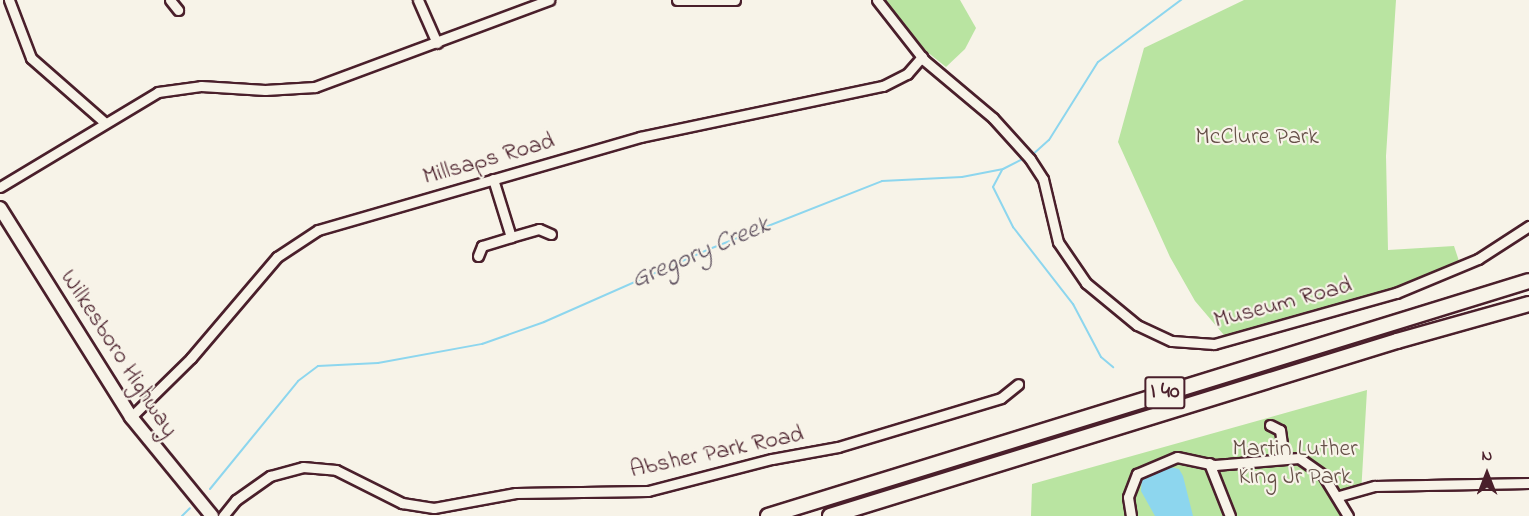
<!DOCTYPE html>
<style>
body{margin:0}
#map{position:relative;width:1529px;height:516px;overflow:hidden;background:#f7f3e8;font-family:"Indie Flower",sans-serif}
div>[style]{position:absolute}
.green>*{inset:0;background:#b9e4a1}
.water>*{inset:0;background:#8dd6ee}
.stream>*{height:2px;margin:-1px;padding:0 1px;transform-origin:1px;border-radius:1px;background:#8dd6ee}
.roads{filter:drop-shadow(2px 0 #4a1f2b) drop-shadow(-2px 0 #4a1f2b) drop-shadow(0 2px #4a1f2b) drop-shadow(0 -2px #4a1f2b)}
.minor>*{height:9px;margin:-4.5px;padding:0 4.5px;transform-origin:4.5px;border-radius:4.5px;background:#f7f3e8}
.major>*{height:12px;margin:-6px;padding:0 6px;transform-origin:6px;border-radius:6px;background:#f7f3e8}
.highway>*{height:14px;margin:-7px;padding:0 7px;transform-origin:7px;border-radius:7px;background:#f7f3e8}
span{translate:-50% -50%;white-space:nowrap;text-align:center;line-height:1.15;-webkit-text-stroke:4.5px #f7f3e8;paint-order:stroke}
.shield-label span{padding:2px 4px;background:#f7f3e8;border:2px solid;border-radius:4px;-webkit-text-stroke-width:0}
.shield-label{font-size:22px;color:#4a1f2b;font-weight:700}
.park-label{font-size:24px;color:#665048}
.street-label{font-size:24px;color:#4a1f2b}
.water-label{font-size:26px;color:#5b4d5c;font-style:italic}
.north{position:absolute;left:1457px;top:444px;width:60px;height:60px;-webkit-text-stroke:4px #f7f3e8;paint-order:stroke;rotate:0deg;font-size:16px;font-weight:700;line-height:24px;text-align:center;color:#4a1f2b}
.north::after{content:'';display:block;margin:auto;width:21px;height:27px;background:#4a1f2b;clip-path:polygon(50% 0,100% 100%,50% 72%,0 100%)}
</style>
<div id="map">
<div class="green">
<div style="clip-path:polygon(885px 0,960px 0,976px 28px,965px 49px,946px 67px,926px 51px)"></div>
<div style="clip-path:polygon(1244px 0,1396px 0,1386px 156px,1388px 250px,1454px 246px,1461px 267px,1229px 341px,1195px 301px,1170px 257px,1118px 142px,1144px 48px)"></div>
<div style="clip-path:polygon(1367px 390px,1361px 494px,1334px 500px,1342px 516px,1031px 516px,1032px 484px)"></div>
</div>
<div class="water">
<div style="clip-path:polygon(1166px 466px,1179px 469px,1183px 476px,1193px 516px,1155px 516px,1141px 491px,1142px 475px)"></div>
</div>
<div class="stream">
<div style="left:1031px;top:156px;width:24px;rotate:-42deg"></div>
<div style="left:1049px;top:140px;width:92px;rotate:-57.9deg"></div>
<div style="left:1098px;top:62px;width:104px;rotate:-36.8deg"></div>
<div style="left:1002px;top:170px;width:19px;rotate:118deg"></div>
<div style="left:993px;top:187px;width:45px;rotate:63.4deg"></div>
<div style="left:1013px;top:227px;width:98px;rotate:52.1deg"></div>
<div style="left:1073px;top:304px;width:60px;rotate:62.2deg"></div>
<div style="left:1101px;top:357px;width:16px;rotate:40deg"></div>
<div style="left:210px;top:489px;width:139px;rotate:-50.8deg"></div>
<div style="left:298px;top:381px;width:25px;rotate:-37deg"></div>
<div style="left:318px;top:366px;width:60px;rotate:-2.9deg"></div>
<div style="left:378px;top:363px;width:106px;rotate:-10.4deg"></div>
<div style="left:482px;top:344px;width:66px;rotate:-19.5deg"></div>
<div style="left:544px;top:322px;width:178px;rotate:-23.8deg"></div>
<div style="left:707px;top:250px;width:188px;rotate:-21.5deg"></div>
<div style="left:882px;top:181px;width:80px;rotate:-2.9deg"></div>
<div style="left:962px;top:177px;width:42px;rotate:-11deg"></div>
<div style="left:1003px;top:169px;width:25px;rotate:-27deg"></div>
<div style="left:182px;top:516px;width:11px;rotate:-45deg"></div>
</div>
<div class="roads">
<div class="minor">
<div style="left:9px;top:0;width:62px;rotate:69.2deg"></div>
<div style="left:31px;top:58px;width:97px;rotate:41.2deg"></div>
<div style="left:170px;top:0;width:13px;rotate:51deg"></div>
<div style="left:418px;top:0;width:47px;rotate:66.2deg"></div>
<div style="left:677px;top:0;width:58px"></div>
<div style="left:877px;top:0;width:76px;rotate:51.9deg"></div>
<div style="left:924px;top:60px;width:90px;rotate:40deg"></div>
<div style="left:993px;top:118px;width:55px;rotate:47.9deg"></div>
<div style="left:1030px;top:159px;width:24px;rotate:57deg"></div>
<div style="left:1043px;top:179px;width:65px;rotate:76.6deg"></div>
<div style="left:1058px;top:242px;width:50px;rotate:55.7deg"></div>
<div style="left:1086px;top:283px;width:66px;rotate:39.5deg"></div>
<div style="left:1137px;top:325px;width:38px;rotate:25deg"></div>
<div style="left:1172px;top:341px;width:42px;rotate:4.1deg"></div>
<div style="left:1214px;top:344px;width:189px;rotate:-15.7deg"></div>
<div style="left:1396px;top:293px;width:89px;rotate:-22.5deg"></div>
<div style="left:1478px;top:259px;width:61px;rotate:-32.9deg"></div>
<div style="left:493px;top:179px;width:61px;rotate:72.8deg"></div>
<div style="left:0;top:187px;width:184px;rotate:-31deg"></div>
<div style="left:158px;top:92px;width:43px;rotate:-7.9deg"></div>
<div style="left:201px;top:86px;width:64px;rotate:3.6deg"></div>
<div style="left:265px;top:90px;width:50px;rotate:-3.4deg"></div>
<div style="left:315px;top:87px;width:250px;rotate:-20.4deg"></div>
<div style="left:478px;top:256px;width:11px;rotate:-68deg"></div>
<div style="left:482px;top:246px;width:30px;rotate:-17deg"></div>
<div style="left:511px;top:237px;width:29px;rotate:-16deg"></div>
<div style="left:539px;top:229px;width:13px;rotate:23deg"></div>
<div style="left:131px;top:417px;width:84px;rotate:-44.5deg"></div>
<div style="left:191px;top:358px;width:133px;rotate:-49.6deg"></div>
<div style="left:277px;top:257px;width:49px;rotate:-33.4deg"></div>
<div style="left:318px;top:230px;width:335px;rotate:-16.1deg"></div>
<div style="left:640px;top:137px;width:248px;rotate:-11.9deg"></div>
<div style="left:883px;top:86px;width:27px;rotate:-27deg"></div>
<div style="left:907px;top:74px;width:23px;rotate:-49deg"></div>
<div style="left:1270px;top:425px;width:11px;rotate:27deg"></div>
<div style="left:1280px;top:430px;width:28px;rotate:82deg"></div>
<div style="left:1209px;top:463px;width:57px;rotate:68.4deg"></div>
<div style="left:1339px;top:496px;width:37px;rotate:-16deg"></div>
<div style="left:1375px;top:486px;width:154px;rotate:-1.1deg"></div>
<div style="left:223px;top:516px;width:21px;rotate:-51deg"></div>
<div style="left:236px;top:500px;width:42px;rotate:-35.2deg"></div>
<div style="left:270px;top:476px;width:34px;rotate:-15deg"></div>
<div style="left:303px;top:467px;width:33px;rotate:5deg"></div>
<div style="left:336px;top:470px;width:74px;rotate:26.6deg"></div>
<div style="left:402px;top:503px;width:32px;rotate:9deg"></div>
<div style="left:434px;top:508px;width:83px;rotate:-10.4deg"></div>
<div style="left:516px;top:493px;width:132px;rotate:-0.9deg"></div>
<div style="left:648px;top:491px;width:128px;rotate:-14.5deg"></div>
<div style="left:772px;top:459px;width:67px;rotate:-10.3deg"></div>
<div style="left:838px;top:447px;width:170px;rotate:-16.7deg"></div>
<div style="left:1001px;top:398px;width:22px;rotate:-39deg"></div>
<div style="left:1131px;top:516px;width:19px;rotate:-99deg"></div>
<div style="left:1128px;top:497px;width:25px;rotate:-69deg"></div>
<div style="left:1137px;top:474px;width:43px;rotate:-23deg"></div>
<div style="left:1177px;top:457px;width:39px;rotate:12deg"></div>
<div style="left:1215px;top:465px;width:84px;rotate:-4.8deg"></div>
<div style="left:1299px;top:458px;width:29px;rotate:35deg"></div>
<div style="left:1323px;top:475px;width:48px;rotate:58.6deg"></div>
</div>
<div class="major">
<div style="left:0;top:208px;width:247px;rotate:57.9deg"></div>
<div style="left:131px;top:417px;width:128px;rotate:50.7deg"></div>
</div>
<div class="highway">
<div style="left:768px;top:516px;width:796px;rotate:-17.16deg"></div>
<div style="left:830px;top:516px;width:593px;rotate:-17.15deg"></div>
<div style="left:1397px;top:341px;width:137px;rotate:-15.7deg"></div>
</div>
</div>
<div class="shield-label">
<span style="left:1165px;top:393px">I 40</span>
</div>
<div class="park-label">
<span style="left:1257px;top:138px">McClure Park</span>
<span style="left:1295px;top:464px">Martin Luther<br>King Jr Park</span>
</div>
<div class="street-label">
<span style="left:489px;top:160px;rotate:-16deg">Millsaps Road</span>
<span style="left:1283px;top:304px;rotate:-15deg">Museum Road</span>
<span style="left:118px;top:354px;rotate:57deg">Wilkesboro Highway</span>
<span style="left:717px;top:453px;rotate:-12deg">Absher Park Road</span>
</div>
<div class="water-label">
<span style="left:701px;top:254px;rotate:-23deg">Gregory Creek</span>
</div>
<div class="north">N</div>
</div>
